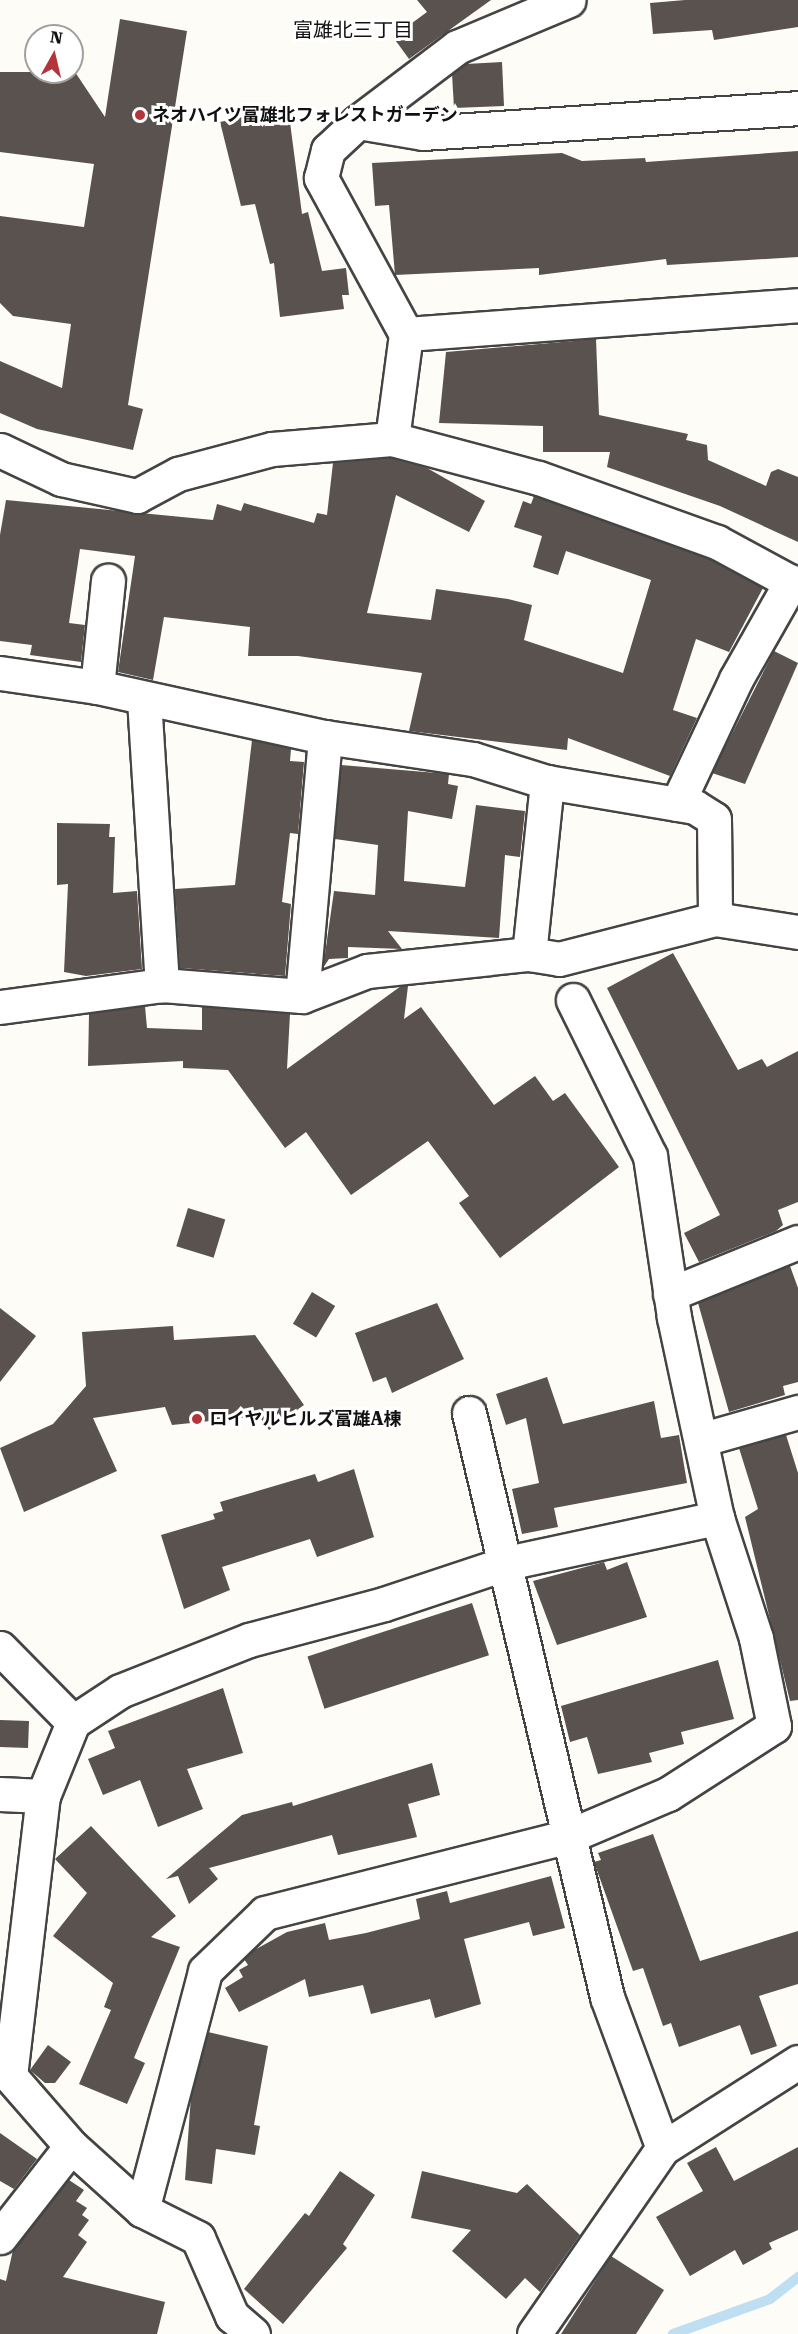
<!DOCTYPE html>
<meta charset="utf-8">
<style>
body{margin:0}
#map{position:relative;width:798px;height:2334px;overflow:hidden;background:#fefcf6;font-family:"Roboto Serif","Noto Sans JP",serif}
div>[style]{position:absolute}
.stream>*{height:10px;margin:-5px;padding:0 5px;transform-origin:5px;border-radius:5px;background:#bedef1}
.building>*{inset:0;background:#59524e;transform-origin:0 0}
.roads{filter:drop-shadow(2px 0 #444) drop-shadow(-2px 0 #444) drop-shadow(0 2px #444) drop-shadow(0 -2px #444)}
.minor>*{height:33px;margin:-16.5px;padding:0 16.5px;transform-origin:16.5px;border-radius:16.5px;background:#fff}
.dots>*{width:16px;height:16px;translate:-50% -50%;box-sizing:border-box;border:3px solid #fff;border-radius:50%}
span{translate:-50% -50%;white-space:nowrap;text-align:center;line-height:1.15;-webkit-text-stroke:6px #fff;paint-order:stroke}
.poi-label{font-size:18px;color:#111;font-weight:700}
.left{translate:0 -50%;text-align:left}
.neighbourhood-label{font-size:20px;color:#111}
.north{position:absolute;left:24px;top:24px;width:60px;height:60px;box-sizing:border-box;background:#fff;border:2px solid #a0a0a0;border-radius:50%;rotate:8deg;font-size:16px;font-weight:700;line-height:24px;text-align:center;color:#111}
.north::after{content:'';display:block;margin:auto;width:21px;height:27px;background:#b5343a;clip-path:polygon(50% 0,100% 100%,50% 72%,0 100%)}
</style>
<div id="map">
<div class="stream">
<div style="left:673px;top:2334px;width:103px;rotate:-19.8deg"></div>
<div style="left:770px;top:2299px;width:36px;rotate:-38deg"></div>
</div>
<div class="building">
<div style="clip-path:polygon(417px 0,491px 0,409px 59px,393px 37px,427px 12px)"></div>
<div style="clip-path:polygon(685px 0,798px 0,798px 27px,714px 40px,712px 30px,653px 34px,650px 3px)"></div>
<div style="clip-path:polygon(120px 19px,187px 31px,128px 405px,143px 409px,133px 450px,37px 429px,0 413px,0 361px,62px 388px,71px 324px,13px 316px,0 303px,0 216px,84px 227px,94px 164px,0 152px,0 72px,75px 72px,105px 117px)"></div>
<div style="clip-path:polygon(502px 62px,504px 106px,454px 108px,452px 74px,466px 64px)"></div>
<div style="clip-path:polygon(288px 107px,302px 214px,308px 212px,322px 271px,346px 268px,349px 295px,342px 295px,344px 309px,280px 317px,274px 263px,270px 264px,255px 204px,241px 206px,220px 122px)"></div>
<div style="clip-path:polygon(798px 151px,798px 257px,667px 265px,666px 259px,539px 275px,539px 268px,395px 275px,389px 205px,375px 206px,372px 163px,562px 153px,582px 161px,645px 158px,646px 162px)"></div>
<div style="clip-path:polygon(596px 339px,599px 415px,688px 434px,686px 440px,707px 445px,708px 460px,766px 486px,771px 472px,778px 469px,798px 477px,798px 542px,720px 506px,607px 467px,610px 452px,543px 452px,543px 426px,439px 423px,446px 352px)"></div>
<div style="clip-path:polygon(390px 458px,427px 468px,485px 501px,469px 532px,396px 495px,367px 613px,431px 620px,436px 589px,508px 599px,532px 605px,524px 640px,623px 673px,651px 580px,566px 551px,558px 575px,533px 567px,542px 536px,514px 527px,523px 501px,531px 504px,534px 496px,709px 559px,763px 588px,729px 652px,696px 639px,673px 710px,697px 718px,670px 776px,568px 738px,567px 750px,409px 731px,422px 673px,298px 656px,248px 656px,250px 627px,164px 617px,153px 680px,118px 672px,135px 556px,80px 549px,69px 623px,85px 625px,81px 662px,30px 655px,32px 645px,0 641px,0 535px,6px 500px,213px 520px,217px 504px,241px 511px,244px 503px,314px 523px,317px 513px,327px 515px,333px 463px)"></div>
<div style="clip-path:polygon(774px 651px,798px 663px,745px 784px,712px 773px)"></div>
<div style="clip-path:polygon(252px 740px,291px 749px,290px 761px,304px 762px,298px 834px,290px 833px,282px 902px,291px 904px,285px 976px,180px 968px,175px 889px,235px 885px)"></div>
<div style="clip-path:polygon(341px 765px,449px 774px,448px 784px,458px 786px,452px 819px,408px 811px,404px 881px,465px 887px,476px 805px,525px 811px,520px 857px,505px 855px,499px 938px,388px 931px,402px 949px,348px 947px,348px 958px,329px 959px,323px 968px,334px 891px,375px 895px,378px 845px,335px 839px)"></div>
<div style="clip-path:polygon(57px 823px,110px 824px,109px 837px,115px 837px,113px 893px,137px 891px,142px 969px,86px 976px,64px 972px,68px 884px,57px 885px)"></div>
<div style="clip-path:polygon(673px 953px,738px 1070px,762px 1059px,767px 1067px,798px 1051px,798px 1202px,778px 1210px,783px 1225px,776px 1231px,699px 1262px,684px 1233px,720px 1215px,607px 988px)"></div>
<div style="clip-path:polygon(401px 986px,408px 986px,404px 1019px,421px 1007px,494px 1105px,535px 1076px,553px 1101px,565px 1093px,619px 1167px,500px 1258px,459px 1203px,469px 1196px,428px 1141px,351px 1195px,306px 1132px,285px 1148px,228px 1070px,183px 1068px,183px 1061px,88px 1066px,89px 1014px,145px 1006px,147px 1028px,202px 1030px,202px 1007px,290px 1014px,287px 1069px)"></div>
<div style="left:188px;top:1208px;width:39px;height:40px;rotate:17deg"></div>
<div style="clip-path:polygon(790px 1266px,798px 1288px,798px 1382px,783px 1386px,785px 1395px,729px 1412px,698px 1303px)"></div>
<div style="left:312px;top:1292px;width:27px;height:37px;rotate:31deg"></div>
<div style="clip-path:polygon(437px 1303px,464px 1359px,392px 1393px,386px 1377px,373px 1382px,355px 1333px)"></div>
<div style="clip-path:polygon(0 1308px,36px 1336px,0 1382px)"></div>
<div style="clip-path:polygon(173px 1326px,174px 1340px,255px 1335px,304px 1405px,269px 1430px,259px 1416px,172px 1425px,165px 1407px,93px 1418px,117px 1471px,24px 1512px,0 1448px,53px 1424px,86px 1386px,82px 1332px)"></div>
<div style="clip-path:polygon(547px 1377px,563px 1424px,654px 1401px,661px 1438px,679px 1435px,687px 1483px,554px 1508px,558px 1527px,522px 1534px,512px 1489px,539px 1483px,526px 1418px,506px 1425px,496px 1394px)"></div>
<div style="clip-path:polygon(786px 1435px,798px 1473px,798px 1700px,790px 1701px,745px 1517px,758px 1509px,739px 1448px)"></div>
<div style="clip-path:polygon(354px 1469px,374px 1537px,317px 1557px,310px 1539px,222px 1567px,230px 1590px,184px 1609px,161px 1535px,215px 1519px,213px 1514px,223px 1511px,220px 1502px,315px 1474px,318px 1482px)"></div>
<div style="clip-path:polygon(604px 1562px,607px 1570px,627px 1562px,647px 1617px,557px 1645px,533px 1581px)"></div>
<div style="left:472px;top:1603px;width:55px;height:173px;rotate:72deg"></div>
<div style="clip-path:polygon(718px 1660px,734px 1719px,681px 1732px,684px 1744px,649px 1753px,652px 1762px,598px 1774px,587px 1737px,570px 1742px,561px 1706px)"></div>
<div style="clip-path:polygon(223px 1688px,243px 1753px,187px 1769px,203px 1809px,158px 1827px,140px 1780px,103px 1795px,88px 1759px,115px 1748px,108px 1731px)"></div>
<div style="left:0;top:1720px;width:29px;height:27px;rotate:2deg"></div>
<div style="clip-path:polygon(432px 1763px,440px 1795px,408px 1804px,417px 1837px,338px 1855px,332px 1835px,209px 1868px,218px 1879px,189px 1904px,178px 1876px,166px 1879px,242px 1815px,292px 1802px,293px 1806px)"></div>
<div style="clip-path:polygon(91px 1826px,176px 1916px,151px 1937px,180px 1947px,134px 2058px,145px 2063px,127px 2104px,79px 2084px,111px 2010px,104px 2007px,113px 1983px,53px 1936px,87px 1893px,55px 1859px)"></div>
<div style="clip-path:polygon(653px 1834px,700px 1961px,798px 1931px,798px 1984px,759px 1996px,777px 2046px,751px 2055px,740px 2025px,679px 2047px,671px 2023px,663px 2026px,643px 1968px,633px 1971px,594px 1862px,601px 1860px,598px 1853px)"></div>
<div style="clip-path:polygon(551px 1876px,565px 1928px,533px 1936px,529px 1922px,464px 1939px,481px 2004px,435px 2018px,430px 1999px,371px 2014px,363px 1985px,309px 1997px,305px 1979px,239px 2012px,225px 1988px,243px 1977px,239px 1970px,248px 1965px,244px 1959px,251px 1952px,287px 1932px,325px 1923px,329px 1940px,366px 1933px,420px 1919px,416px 1899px,447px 1891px,450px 1903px)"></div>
<div style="clip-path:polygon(208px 2032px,268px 2046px,254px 2125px,260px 2126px,255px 2155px,216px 2149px,212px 2184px,185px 2180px,191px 2096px)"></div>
<div style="clip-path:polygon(48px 2045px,71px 2062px,55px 2083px,45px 2083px,30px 2070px)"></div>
<div style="clip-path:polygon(0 2133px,37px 2159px,14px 2189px,0 2181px)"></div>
<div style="clip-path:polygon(716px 2147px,734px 2181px,798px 2147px,798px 2230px,769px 2243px,772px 2249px,743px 2265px,735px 2250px,690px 2276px,656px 2217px,703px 2191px,687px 2163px)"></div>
<div style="clip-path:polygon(340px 2171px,375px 2195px,343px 2244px,347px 2248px,283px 2324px,244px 2289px,305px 2213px,309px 2216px)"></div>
<div style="clip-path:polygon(422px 2171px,517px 2193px,527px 2184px,580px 2235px,540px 2292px,525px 2278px,506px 2299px,452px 2251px,471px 2230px,411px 2218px)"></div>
<div style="clip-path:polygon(69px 2180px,84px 2190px,76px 2201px,87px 2208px,82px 2215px,89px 2220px,78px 2235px,87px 2242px,63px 2277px,165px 2302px,157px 2334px,0 2334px,0 2279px,6px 2281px,13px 2250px)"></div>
<div style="clip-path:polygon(611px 2256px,664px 2290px,636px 2334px,561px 2334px)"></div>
</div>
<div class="roads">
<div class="minor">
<div style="left:358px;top:122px;width:124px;rotate:-37.1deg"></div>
<div style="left:457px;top:47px;width:121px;rotate:-22.8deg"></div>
<div style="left:406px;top:334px;width:393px;rotate:-4.2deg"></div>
<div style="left:392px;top:439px;width:106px;rotate:-82.4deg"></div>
<div style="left:406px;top:334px;width:178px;rotate:-118.6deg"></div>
<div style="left:321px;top:178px;width:29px;rotate:-76deg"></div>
<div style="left:328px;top:150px;width:41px;rotate:-43deg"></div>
<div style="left:358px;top:122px;width:66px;rotate:9.6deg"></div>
<div style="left:423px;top:133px;width:376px;rotate:-3.8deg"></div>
<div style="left:0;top:450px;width:68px;rotate:25.4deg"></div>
<div style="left:61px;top:479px;width:78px;rotate:12.6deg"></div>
<div style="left:137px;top:496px;width:47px;rotate:-28.2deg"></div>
<div style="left:178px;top:474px;width:97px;rotate:-14.9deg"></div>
<div style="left:272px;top:449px;width:120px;rotate:-4.8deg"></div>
<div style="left:392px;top:439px;width:152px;rotate:14.9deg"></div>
<div style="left:539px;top:478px;width:189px;rotate:19.8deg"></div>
<div style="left:717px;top:542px;width:92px;rotate:28.5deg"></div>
<div style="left:0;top:673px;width:98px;rotate:8.2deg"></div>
<div style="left:97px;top:687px;width:233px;rotate:12.4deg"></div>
<div style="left:325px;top:737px;width:150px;rotate:8.5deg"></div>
<div style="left:473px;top:759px;width:77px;rotate:17.3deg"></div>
<div style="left:547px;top:782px;width:150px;rotate:9.6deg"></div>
<div style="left:695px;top:807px;width:22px;rotate:32deg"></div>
<div style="left:714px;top:819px;width:100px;rotate:89.4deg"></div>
<div style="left:97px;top:687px;width:107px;rotate:-84.1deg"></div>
<div style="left:144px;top:699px;width:287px;rotate:86.4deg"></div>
<div style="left:677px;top:804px;width:138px;rotate:-64.7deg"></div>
<div style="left:736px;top:679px;width:112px;rotate:-60.4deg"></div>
<div style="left:529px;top:954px;width:173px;rotate:-84deg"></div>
<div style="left:302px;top:996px;width:260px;rotate:-84.9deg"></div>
<div style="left:0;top:1007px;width:163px;rotate:-7.7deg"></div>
<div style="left:162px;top:985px;width:140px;rotate:4.5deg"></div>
<div style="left:302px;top:996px;width:70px;rotate:-21deg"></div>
<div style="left:367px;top:971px;width:163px;rotate:-6deg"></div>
<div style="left:529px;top:954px;width:30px;rotate:9deg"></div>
<div style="left:559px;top:959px;width:161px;rotate:-14.4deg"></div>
<div style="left:715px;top:919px;width:84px;rotate:8.9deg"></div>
<div style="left:670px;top:1294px;width:138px;rotate:-22.1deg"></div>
<div style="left:469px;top:1413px;width:600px;rotate:76.7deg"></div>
<div style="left:607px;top:1997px;width:161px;rotate:69.7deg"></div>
<div style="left:703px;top:1439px;width:99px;rotate:-15.9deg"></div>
<div style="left:0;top:1648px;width:104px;rotate:45.4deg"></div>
<div style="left:0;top:1794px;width:43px;rotate:2.7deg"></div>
<div style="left:142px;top:2210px;width:247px;rotate:-75.2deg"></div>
<div style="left:205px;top:1971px;width:83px;rotate:-44deg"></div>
<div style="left:265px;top:1913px;width:314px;rotate:-14.2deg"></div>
<div style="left:569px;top:1836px;width:108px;rotate:-23deg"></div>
<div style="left:668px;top:1794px;width:126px;rotate:-32.7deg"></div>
<div style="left:774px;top:1726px;width:90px;rotate:-101.6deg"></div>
<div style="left:756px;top:1638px;width:126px;rotate:-108deg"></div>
<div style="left:717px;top:1518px;width:206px;rotate:-102.1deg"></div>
<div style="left:674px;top:1317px;width:163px;rotate:-98.5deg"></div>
<div style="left:650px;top:1156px;width:174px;rotate:-116.3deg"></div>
<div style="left:0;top:2237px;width:115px;rotate:-52deg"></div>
<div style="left:253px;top:2334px;width:28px;rotate:-139deg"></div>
<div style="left:232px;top:2316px;width:85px;rotate:-113.6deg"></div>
<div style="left:198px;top:2238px;width:63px;rotate:-153.4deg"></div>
<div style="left:142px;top:2210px;width:96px;rotate:-138deg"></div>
<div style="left:71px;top:2146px;width:93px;rotate:-131.1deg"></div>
<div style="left:10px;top:2076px;width:282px;rotate:-83.3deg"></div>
<div style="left:43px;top:1796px;width:80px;rotate:-67.9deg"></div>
<div style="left:73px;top:1722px;width:56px;rotate:-33.4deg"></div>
<div style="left:120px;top:1691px;width:139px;rotate:-21.6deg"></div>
<div style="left:249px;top:1640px;width:140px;rotate:-14.9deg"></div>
<div style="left:384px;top:1604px;width:130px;rotate:-18.4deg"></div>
<div style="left:507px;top:1563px;width:215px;rotate:-12.1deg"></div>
<div style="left:534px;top:2334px;width:226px;rotate:-55.3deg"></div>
<div style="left:663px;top:2148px;width:160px;rotate:-32.5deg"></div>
</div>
</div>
<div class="dots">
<div style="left:140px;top:115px;background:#b5343a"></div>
<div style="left:197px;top:1419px;background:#b5343a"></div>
</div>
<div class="poi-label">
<span class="left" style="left:152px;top:115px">ネオハイツ富雄北フォレストガーデン</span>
<span class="left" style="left:209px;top:1419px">ロイヤルヒルズ富雄A棟</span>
</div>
<div class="neighbourhood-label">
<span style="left:353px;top:30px">富雄北三丁目</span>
</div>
<div class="north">N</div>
</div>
